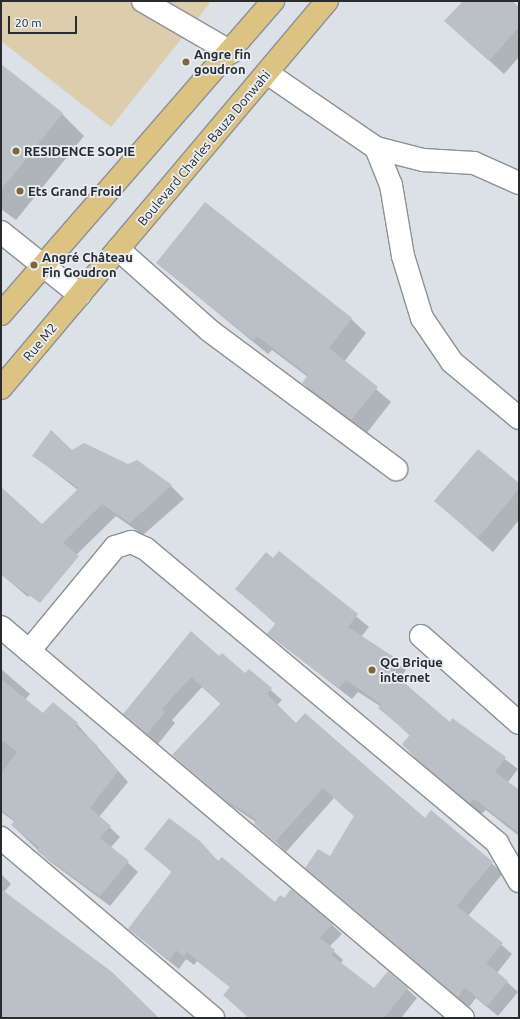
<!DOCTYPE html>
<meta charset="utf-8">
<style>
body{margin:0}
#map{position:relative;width:520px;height:1019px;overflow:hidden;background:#dbe1e7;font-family:Ubuntu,sans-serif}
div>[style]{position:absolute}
.green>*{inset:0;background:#dccdad}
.shadow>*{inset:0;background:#0003}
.building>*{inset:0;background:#bbc0c6}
.roads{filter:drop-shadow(1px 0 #8c9196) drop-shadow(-1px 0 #8c9196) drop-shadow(0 1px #8c9196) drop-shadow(0 -1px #8c9196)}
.minor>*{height:22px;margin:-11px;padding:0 11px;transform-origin:11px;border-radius:11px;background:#fff}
.major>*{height:22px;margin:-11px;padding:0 11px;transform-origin:11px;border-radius:11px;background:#dcc383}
.dots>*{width:11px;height:11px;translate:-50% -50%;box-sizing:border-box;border:2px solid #e9eef4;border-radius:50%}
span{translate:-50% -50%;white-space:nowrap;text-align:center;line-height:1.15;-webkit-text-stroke:3.5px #e9eef4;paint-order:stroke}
.poi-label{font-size:13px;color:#292b2d;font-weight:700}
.left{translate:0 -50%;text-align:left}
.street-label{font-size:13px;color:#292b2d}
.frame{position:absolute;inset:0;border:2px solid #292b2d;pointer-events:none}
.scale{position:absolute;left:8px;top:16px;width:69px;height:18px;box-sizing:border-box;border:2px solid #292b2d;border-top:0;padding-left:5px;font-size:12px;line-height:14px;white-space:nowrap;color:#292b2d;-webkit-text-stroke:3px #e9eef4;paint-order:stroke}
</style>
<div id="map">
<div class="green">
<div style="clip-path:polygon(1px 1px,207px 1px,210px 3px,111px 127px,1px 41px)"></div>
</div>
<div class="shadow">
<div style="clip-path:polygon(464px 1px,511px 1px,519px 8px,519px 57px,504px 74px,446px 21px)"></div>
<div style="clip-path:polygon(1px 75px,62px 114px,84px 136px,16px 220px,1px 209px)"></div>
<div style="clip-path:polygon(157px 263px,351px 319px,366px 333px,344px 362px,391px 402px,366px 434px,317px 398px,303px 383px,308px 377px,272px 350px,268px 354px)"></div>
<div style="clip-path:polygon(71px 451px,171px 486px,184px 499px,143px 535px,116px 516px,68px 563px,60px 557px,28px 597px,1px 574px,1px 489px,42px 526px,78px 490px,34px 456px)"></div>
<div style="clip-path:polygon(519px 484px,519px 520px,493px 552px,435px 501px)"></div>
<div style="clip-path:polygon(279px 553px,369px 627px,361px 637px,406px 670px,399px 680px,450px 723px,452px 720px,518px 769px,508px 782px,519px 790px,519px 836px,486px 810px,481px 814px,432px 773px,420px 761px,410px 736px,380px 706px,358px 692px,352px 699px,268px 634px,276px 624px,236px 589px)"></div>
<div style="clip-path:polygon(219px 658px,245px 675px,249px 671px,282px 700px,277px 705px,297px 725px,425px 819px,431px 812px,503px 873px,468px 916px,512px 954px,497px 973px,518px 992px,498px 1016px,476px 998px,469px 1007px,306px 868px,330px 857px,355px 817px,334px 798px,286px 852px,257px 823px,232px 806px,173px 755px,221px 704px,202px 687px,172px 720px,175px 723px,158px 744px,124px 714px)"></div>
<div style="clip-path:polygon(1px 669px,30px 694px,25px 700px,43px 714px,53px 703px,77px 724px,128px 782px,99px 817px,120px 837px,111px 847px,138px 872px,110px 906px,48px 860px,12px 825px,15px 822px,1px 812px)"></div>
<div style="clip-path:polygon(200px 842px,219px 862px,275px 903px,284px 900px,291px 890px,332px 925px,342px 934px,329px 947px,343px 960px,341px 963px,374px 989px,388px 972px,417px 998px,401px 1018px,249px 1018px,224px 995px,231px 988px,197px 961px,194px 965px,186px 959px,179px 969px,129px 929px,172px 872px,145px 849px)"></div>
<div style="clip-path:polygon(1px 874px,11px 884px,4px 892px,156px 1018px,1px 1018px)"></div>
</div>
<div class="building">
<div style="clip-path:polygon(463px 1px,512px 1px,519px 7px,519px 27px,489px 61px,444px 21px)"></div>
<div style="clip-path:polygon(1px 64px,63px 113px,1px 190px)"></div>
<div style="clip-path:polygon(205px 202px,352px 318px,329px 348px,378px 387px,351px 420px,302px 383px,308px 375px,257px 336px,254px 341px,156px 263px)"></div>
<div style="clip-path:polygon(51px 430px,72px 450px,84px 443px,128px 464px,137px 460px,172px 485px,130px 523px,102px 504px,63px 543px,79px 556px,40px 603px,1px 575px,1px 487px,42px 524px,79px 488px,32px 456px)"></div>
<div style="clip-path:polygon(478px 449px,519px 483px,519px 489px,478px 538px,434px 501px)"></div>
<div style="clip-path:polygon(279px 551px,358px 614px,348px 627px,394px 657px,387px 668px,450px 722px,452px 718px,506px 757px,495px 772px,519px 790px,519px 833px,474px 799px,469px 803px,419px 762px,402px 744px,410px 735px,378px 708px,381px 704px,346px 680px,339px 688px,267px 634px,276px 623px,235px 589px,266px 552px,273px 558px)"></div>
<div style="clip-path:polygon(191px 631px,219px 656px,222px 653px,245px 673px,249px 669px,272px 688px,267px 694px,296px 723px,305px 713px,425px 818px,431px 810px,493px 862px,457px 906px,503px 943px,486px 963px,508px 981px,487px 1006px,465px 988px,458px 997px,305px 868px,318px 849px,330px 856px,354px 816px,323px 788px,275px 842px,254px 824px,257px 820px,220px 796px,172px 755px,221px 703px,191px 677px,162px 709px,165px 712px,147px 734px,123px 714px)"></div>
<div style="clip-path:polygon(1px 679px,43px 713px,53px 702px,78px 723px,75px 726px,98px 746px,96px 748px,118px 771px,90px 808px,111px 826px,100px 838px,129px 861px,100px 896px,37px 851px,39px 847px,11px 825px,15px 820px,1px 810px,1px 774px,17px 752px,1px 739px)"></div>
<div style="clip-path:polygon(169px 818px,200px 841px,218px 861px,222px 857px,275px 902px,280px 895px,284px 898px,291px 889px,333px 924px,320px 938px,335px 950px,331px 955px,374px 988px,388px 971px,408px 988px,384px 1018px,249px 1018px,223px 995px,230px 987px,187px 952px,184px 957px,176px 950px,170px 960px,128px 929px,172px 871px,144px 849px)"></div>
<div style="clip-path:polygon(1px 889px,112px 972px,159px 1018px,1px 1018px)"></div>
</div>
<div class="roads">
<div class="minor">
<div style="left:143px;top:1px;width:102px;rotate:30.1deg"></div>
<div style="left:267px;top:73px;width:132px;rotate:34.5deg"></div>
<div style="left:376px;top:148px;width:49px;rotate:14.3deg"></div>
<div style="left:423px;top:160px;width:51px;rotate:3.4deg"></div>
<div style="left:474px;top:163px;width:49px;rotate:24deg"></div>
<div style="left:376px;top:148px;width:40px;rotate:68deg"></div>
<div style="left:391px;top:185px;width:72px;rotate:80.4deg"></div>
<div style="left:403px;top:256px;width:65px;rotate:73deg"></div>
<div style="left:422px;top:318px;width:53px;rotate:55.7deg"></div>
<div style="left:452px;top:362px;width:87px;rotate:39.9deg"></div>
<div style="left:1px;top:232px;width:101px;rotate:38.6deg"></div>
<div style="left:118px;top:249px;width:123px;rotate:41.7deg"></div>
<div style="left:210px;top:331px;width:232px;rotate:36.6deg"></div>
<div style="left:1px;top:627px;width:605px;rotate:40.24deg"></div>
<div style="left:421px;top:636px;width:131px;rotate:41.6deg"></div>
<div style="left:29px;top:651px;width:135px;rotate:-50.4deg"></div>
<div style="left:115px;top:547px;width:17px;rotate:-17deg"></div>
<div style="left:131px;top:542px;width:17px;rotate:25deg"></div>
<div style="left:146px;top:549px;width:458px;rotate:39.9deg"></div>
<div style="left:497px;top:843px;width:44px;rotate:59.9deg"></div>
<div style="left:1px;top:838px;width:278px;rotate:40.3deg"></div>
</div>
<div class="major">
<div style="left:1px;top:314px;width:415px;rotate:-49deg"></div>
<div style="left:1px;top:388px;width:506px;rotate:-49.89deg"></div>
</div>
</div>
<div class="dots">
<div style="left:186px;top:62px;background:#7c6736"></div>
<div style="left:16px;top:151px;background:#7c6736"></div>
<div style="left:20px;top:191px;background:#7c6736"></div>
<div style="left:34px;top:265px;background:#7c6736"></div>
<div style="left:372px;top:670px;background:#7c6736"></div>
</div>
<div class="poi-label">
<span class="left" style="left:194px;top:62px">Angre fin<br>goudron</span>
<span class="left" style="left:24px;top:151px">RESIDENCE SOPIE</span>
<span class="left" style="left:28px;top:191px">Ets Grand Froid</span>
<span class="left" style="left:42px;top:265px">Angré Château<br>Fin Goudron</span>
<span class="left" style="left:380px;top:670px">QG Brique<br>internet</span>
</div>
<div class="street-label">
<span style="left:204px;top:148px;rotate:-50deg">Boulevard Charles Bauza Donwahi</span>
<span style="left:40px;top:342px;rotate:-50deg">Rue M2</span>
</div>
<div class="frame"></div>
<div class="scale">20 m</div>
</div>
